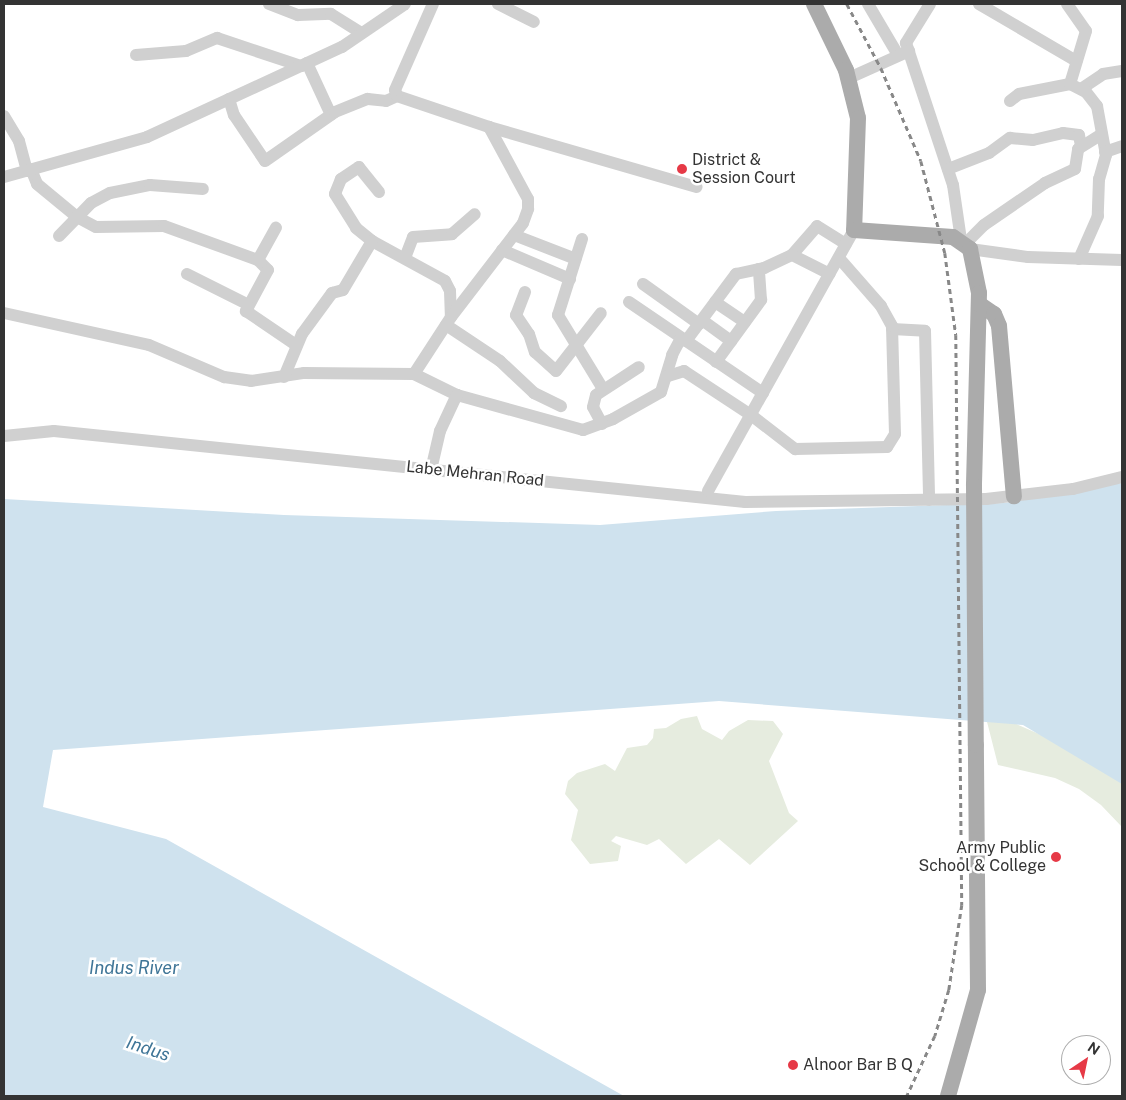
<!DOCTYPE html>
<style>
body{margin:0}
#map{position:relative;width:1126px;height:1100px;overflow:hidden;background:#fff;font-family:"Public Sans",sans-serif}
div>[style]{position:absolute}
.green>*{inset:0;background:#e6ecdf}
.water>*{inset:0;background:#cfe2ee}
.minor>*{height:12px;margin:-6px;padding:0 6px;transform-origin:6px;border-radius:6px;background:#d0d0d0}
.major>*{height:16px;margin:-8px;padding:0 8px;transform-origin:8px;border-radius:8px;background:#ababab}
.rail>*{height:2.5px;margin-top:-1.25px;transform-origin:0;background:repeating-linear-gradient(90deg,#888 0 5px,transparent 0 9px)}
.major-bridge>*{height:16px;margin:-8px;padding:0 8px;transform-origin:8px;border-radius:8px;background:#ababab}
.dots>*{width:14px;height:14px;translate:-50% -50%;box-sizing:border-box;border:2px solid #fff;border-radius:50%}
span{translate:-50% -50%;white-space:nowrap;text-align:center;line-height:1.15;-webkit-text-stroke:5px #fff;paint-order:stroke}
.poi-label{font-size:16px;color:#333}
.left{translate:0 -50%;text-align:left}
.right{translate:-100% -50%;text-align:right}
.street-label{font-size:16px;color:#333}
.water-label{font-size:18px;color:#3f7597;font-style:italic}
.frame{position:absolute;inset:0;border:5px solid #333;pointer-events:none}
.north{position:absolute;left:1061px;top:1035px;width:50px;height:50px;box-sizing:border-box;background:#fff;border:1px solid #adadad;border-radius:50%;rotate:34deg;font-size:14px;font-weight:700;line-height:20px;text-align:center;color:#333}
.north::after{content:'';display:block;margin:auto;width:18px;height:22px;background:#e63946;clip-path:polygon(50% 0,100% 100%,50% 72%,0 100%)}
</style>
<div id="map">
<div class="green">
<div style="clip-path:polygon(984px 710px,1122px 770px,1122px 827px,1101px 805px,1079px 789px,1055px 778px,998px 765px)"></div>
<div style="clip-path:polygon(697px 716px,702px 729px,722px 740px,729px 731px,748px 720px,773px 721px,783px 734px,769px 761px,789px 813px,798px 821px,750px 865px,719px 839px,686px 864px,659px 839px,647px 845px,616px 836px,611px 841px,621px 846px,618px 861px,590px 864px,571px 840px,578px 810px,565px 794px,568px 781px,577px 773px,605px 764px,615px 771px,627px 748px,647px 745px,653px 738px,654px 729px,666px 728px,681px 719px)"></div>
</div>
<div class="water">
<div style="clip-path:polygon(1122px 483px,1122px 784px,1023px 725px,719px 701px,53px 750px,43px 807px,166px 839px,624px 1096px,4px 1096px,4px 499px,284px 515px,600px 525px,776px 511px,1004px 503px)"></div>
</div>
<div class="minor">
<div style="left:269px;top:4px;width:31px;rotate:21deg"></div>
<div style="left:298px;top:15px;width:33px;rotate:-2deg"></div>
<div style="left:331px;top:14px;width:36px;rotate:32deg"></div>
<div style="left:498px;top:4px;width:40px;rotate:26.6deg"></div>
<div style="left:868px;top:4px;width:59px;rotate:59.5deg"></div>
<div style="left:930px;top:4px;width:46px;rotate:121.6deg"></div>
<div style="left:906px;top:43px;width:150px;rotate:71.7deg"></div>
<div style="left:953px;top:185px;width:56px;rotate:81.7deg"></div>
<div style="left:979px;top:4px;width:113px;rotate:30.4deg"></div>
<div style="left:1067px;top:4px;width:33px;rotate:55deg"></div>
<div style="left:1086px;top:31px;width:55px;rotate:106.8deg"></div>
<div style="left:136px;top:55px;width:50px;rotate:-4.6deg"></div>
<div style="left:186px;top:51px;width:34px;rotate:-23deg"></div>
<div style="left:217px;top:38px;width:89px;rotate:18.4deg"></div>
<div style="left:307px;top:63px;width:57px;rotate:65.2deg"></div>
<div style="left:849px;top:78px;width:66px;rotate:-24.2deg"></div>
<div style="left:1081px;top:89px;width:27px;rotate:-34deg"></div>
<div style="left:1103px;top:74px;width:19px;rotate:-9deg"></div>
<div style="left:229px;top:99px;width:17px;rotate:73deg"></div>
<div style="left:234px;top:115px;width:55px;rotate:56deg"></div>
<div style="left:265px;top:161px;width:85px;rotate:-35deg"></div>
<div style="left:335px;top:112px;width:35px;rotate:-22deg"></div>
<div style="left:368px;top:99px;width:18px;rotate:6deg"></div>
<div style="left:386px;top:101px;width:12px;rotate:-24deg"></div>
<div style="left:1010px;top:101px;width:11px;rotate:-38deg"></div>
<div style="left:1019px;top:94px;width:52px;rotate:-11.1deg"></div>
<div style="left:1070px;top:84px;width:18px;rotate:27deg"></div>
<div style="left:1086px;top:92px;width:18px;rotate:52deg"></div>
<div style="left:1097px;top:106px;width:50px;rotate:79.6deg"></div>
<div style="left:1106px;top:155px;width:25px;rotate:106deg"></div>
<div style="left:1099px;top:179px;width:37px;rotate:92deg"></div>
<div style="left:1098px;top:216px;width:47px;rotate:113.8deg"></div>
<div style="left:4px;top:116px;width:29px;rotate:59deg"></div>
<div style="left:19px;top:141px;width:31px;rotate:75deg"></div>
<div style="left:489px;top:127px;width:216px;rotate:16.1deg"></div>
<div style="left:1105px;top:152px;width:18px;rotate:-19deg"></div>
<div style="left:31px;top:169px;width:16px;rotate:68deg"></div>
<div style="left:37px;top:184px;width:52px;rotate:39.5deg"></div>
<div style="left:77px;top:217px;width:21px;rotate:28deg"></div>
<div style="left:96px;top:227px;width:68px;rotate:-0.8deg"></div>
<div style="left:164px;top:226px;width:100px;rotate:19.9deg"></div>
<div style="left:258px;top:260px;width:37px;rotate:-61deg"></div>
<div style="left:948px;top:169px;width:44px;rotate:-21.3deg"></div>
<div style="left:989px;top:153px;width:26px;rotate:-36deg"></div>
<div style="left:1010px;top:138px;width:23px;rotate:5deg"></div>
<div style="left:1033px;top:140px;width:31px;rotate:-13deg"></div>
<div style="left:1063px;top:133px;width:16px;rotate:7deg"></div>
<div style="left:1079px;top:135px;width:11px;rotate:80deg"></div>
<div style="left:4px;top:177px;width:148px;rotate:-15.6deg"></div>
<div style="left:147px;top:137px;width:215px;rotate:-24.8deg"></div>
<div style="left:342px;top:47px;width:76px;rotate:-34.3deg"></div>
<div style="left:379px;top:192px;width:32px;rotate:-129deg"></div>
<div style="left:359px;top:167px;width:22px;rotate:146deg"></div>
<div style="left:341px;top:179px;width:16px;rotate:112deg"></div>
<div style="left:335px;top:194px;width:40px;rotate:58deg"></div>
<div style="left:356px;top:228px;width:21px;rotate:39deg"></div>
<div style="left:372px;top:241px;width:83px;rotate:28.7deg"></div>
<div style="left:445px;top:281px;width:11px;rotate:63deg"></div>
<div style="left:450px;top:291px;width:26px;rotate:88deg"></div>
<div style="left:514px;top:235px;width:66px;rotate:21.2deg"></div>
<div style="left:59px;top:236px;width:46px;rotate:-45.9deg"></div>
<div style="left:91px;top:203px;width:21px;rotate:-28deg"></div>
<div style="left:110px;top:193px;width:41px;rotate:-11.3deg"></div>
<div style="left:150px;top:185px;width:53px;rotate:4.3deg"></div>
<div style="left:582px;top:239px;width:80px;rotate:107.5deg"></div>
<div style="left:558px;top:315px;width:87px;rotate:58.7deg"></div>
<div style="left:966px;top:243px;width:25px;rotate:-45deg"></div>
<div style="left:984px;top:225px;width:74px;rotate:-34.5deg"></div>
<div style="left:1045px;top:183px;width:33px;rotate:-25deg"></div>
<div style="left:1075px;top:169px;width:20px;rotate:-81deg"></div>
<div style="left:1078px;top:149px;width:28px;rotate:-32deg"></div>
<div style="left:970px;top:249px;width:59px;rotate:7.9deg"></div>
<div style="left:1028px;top:257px;width:94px;rotate:1.8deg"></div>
<div style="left:502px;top:250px;width:74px;rotate:23.1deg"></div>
<div style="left:792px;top:255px;width:38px;rotate:-49deg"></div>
<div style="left:817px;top:226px;width:34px;rotate:32deg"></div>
<div style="left:405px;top:258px;width:22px;rotate:-69deg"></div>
<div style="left:413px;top:237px;width:39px;rotate:-4deg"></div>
<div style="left:452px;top:234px;width:30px;rotate:-41deg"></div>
<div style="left:258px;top:260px;width:14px;rotate:45deg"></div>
<div style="left:268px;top:270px;width:47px;rotate:118.2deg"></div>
<div style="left:246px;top:311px;width:60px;rotate:34.2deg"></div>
<div style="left:187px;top:274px;width:67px;rotate:26.6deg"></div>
<div style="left:643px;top:284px;width:69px;rotate:35.5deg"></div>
<div style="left:525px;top:292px;width:25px;rotate:111deg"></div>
<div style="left:516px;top:315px;width:23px;rotate:56deg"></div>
<div style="left:529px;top:334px;width:19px;rotate:72deg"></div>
<div style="left:535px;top:352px;width:28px;rotate:42deg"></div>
<div style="left:556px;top:371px;width:73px;rotate:-52.2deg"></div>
<div style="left:629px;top:302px;width:162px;rotate:34.2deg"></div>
<div style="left:715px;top:302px;width:36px;rotate:34deg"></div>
<div style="left:4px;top:313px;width:148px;rotate:12.4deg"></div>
<div style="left:149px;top:345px;width:82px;rotate:23.1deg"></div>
<div style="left:224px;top:377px;width:27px;rotate:8deg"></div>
<div style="left:251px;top:381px;width:54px;rotate:-8.6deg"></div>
<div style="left:304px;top:373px;width:110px;rotate:0.5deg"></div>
<div style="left:414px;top:374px;width:48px;rotate:26deg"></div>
<div style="left:457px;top:395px;width:131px;rotate:15.5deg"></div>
<div style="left:583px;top:430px;width:32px;rotate:-20deg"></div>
<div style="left:613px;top:419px;width:55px;rotate:-29.4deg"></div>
<div style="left:661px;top:392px;width:39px;rotate:-73deg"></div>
<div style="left:672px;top:355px;width:19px;rotate:-62deg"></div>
<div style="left:702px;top:320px;width:36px;rotate:36deg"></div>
<div style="left:446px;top:325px;width:65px;rotate:33.7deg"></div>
<div style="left:500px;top:361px;width:47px;rotate:43.3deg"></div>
<div style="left:534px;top:393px;width:30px;rotate:26deg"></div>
<div style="left:892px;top:329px;width:33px;rotate:3deg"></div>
<div style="left:925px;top:331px;width:169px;rotate:88.6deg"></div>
<div style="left:686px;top:341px;width:84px;rotate:-53.3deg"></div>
<div style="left:736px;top:274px;width:29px;rotate:-12deg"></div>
<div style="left:764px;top:268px;width:31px;rotate:-25deg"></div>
<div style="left:792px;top:255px;width:42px;rotate:26.6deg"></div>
<div style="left:716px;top:362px;width:77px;rotate:-54deg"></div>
<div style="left:761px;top:300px;width:31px;rotate:-94deg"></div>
<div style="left:414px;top:374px;width:68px;rotate:-57deg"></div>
<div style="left:451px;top:317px;width:118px;rotate:-52.5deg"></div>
<div style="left:523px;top:223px;width:15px;rotate:-70deg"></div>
<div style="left:528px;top:209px;width:10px;rotate:-90deg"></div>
<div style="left:528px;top:199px;width:82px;rotate:-118.4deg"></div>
<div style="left:489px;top:127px;width:97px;rotate:-161.4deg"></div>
<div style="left:397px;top:96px;width:6px;rotate:-108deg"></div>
<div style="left:395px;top:90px;width:94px;rotate:-66.2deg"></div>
<div style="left:668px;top:376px;width:17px;rotate:-17deg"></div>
<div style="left:684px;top:371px;width:80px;rotate:33.3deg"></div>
<div style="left:751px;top:415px;width:56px;rotate:37.7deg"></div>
<div style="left:795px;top:449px;width:92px;rotate:-1.2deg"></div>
<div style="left:887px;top:447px;width:15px;rotate:-58deg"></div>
<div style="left:895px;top:434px;width:108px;rotate:-91.6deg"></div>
<div style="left:892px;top:326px;width:23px;rotate:-119deg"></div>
<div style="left:881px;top:306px;width:64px;rotate:-131.2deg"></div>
<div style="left:284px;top:377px;width:47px;rotate:-67.3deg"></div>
<div style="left:302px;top:334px;width:51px;rotate:-53.8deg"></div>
<div style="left:332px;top:293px;width:11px;rotate:-15deg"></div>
<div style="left:343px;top:290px;width:57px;rotate:-59.4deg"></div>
<div style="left:602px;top:424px;width:19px;rotate:-118deg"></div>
<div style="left:593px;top:407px;width:12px;rotate:-76deg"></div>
<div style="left:596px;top:395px;width:51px;rotate:-33.1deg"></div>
<div style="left:4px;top:436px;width:50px;rotate:-5.7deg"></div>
<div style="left:54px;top:431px;width:695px;rotate:5.87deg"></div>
<div style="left:745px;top:502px;width:241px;rotate:-0.7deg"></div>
<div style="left:986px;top:499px;width:88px;rotate:-6.6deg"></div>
<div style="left:1073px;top:489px;width:50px;rotate:-13.8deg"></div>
<div style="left:431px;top:470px;width:40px;rotate:-77deg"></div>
<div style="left:440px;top:431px;width:40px;rotate:-65deg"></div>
<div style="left:708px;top:491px;width:299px;rotate:-60.8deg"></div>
</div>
<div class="major">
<div style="left:814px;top:4px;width:73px;rotate:64.1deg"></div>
<div style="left:846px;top:70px;width:49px;rotate:76deg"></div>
<div style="left:858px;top:118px;width:112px;rotate:92deg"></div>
<div style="left:854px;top:230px;width:99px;rotate:4deg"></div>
<div style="left:953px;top:237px;width:21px;rotate:35deg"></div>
<div style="left:970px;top:249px;width:45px;rotate:78.4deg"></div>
<div style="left:979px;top:293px;width:193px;rotate:91.5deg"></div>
<div style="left:979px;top:304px;width:18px;rotate:34deg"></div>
<div style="left:994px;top:314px;width:13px;rotate:67deg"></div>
<div style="left:999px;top:326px;width:171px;rotate:85deg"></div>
<div style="left:948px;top:1096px;width:110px;rotate:-74.2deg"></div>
<div style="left:978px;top:990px;width:245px;rotate:-90.5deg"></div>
</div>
<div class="rail">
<div style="left:847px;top:4px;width:72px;rotate:62deg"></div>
<div style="left:881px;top:68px;width:101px;rotate:66.7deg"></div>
<div style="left:921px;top:161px;width:95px;rotate:75.4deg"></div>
<div style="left:945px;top:253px;width:83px;rotate:82.4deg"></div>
<div style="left:956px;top:335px;width:570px;rotate:89.4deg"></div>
<div style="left:962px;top:905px;width:86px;rotate:98.7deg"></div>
<div style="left:949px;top:990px;width:48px;rotate:106.9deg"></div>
<div style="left:935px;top:1036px;width:66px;rotate:115deg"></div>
</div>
<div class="major-bridge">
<div style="left:974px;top:486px;width:259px;rotate:89.6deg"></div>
</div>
<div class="dots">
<div style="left:682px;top:169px;background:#e63946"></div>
<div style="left:1056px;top:857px;background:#e63946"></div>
<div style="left:793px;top:1065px;background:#e63946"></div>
</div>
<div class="poi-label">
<span class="left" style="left:692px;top:169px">District &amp;<br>Session Court</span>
<span class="right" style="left:1046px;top:857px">Army Public<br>School &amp; College</span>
<span class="left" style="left:803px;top:1065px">Alnoor Bar B Q</span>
</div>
<div class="street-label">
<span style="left:475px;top:474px;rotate:6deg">Labe Mehran Road</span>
</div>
<div class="water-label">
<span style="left:134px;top:968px">Indus River</span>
<span style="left:148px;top:1049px;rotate:18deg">Indus</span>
</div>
<div class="frame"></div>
<div class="north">N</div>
</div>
